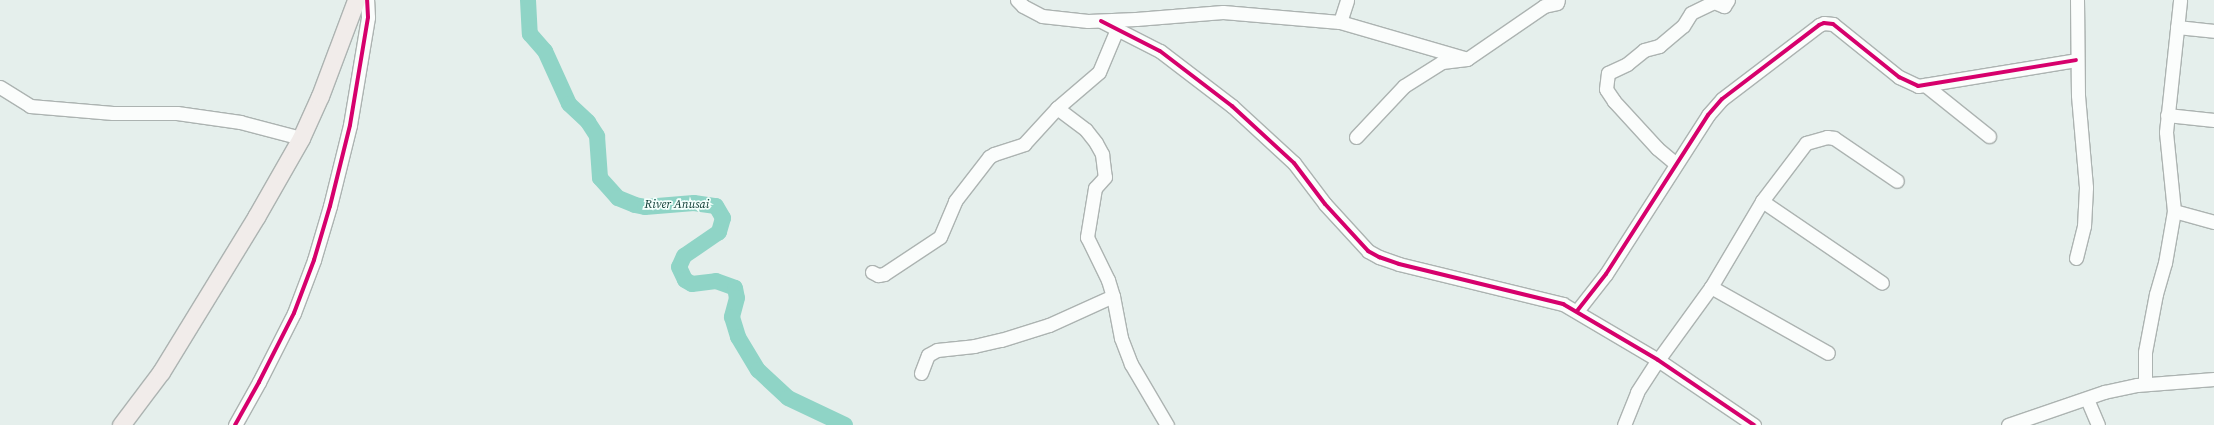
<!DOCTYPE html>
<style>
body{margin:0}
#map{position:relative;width:2214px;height:425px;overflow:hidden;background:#e5efec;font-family:"Source Serif 4",serif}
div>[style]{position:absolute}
.river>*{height:16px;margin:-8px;padding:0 8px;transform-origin:8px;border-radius:8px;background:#8fd4c6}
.roads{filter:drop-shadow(1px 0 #acb3b1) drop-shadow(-1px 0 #acb3b1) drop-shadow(0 1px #acb3b1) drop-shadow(0 -1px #acb3b1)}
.minor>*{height:13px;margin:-6.5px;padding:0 6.5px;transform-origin:6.5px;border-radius:6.5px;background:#fbfdfc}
.major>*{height:17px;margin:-8.5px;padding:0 8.5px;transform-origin:8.5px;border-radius:8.5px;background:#f1ecea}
.cycleway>*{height:4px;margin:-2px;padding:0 2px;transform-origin:2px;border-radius:2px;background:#d6006c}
span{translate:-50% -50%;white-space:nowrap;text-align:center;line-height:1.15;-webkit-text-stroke:3.5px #f4fffc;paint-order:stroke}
.water-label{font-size:12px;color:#05342c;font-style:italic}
</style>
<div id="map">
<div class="river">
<div style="left:528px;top:0;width:34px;rotate:87deg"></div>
<div style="left:530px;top:34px;width:23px;rotate:49deg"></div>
<div style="left:545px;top:51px;width:58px;rotate:65.6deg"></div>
<div style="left:569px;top:104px;width:26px;rotate:43deg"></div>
<div style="left:588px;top:122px;width:17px;rotate:57deg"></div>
<div style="left:597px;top:136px;width:42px;rotate:85.9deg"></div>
<div style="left:600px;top:178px;width:27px;rotate:48deg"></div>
<div style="left:618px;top:198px;width:18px;rotate:22deg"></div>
<div style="left:635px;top:205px;width:10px;rotate:11deg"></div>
<div style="left:645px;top:207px;width:49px;rotate:-4.7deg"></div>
<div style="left:694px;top:203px;width:22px;rotate:8deg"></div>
<div style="left:716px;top:206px;width:14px;rotate:60deg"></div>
<div style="left:723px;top:218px;width:15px;rotate:106deg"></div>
<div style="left:719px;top:232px;width:42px;rotate:145.6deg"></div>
<div style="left:684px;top:256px;width:12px;rotate:114deg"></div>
<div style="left:679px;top:267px;width:14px;rotate:65deg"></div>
<div style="left:685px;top:280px;width:8px;rotate:30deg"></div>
<div style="left:692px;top:284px;width:24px;rotate:-7deg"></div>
<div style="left:716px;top:281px;width:20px;rotate:20deg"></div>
<div style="left:735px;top:288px;width:10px;rotate:79deg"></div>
<div style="left:737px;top:298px;width:20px;rotate:105deg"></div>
<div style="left:732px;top:317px;width:21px;rotate:73deg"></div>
<div style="left:738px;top:337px;width:39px;rotate:59deg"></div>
<div style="left:758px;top:370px;width:41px;rotate:43deg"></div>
<div style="left:788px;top:398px;width:63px;rotate:25.3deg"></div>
</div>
<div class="roads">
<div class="minor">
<div style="left:1017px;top:0;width:8px;rotate:45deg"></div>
<div style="left:1023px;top:6px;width:21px;rotate:28deg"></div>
<div style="left:1042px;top:16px;width:46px;rotate:6.2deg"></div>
<div style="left:1088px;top:21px;width:48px;rotate:-2.4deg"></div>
<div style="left:1136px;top:19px;width:87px;rotate:-4.6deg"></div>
<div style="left:1223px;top:12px;width:117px;rotate:4.9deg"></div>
<div style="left:1340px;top:22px;width:132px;rotate:16.2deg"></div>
<div style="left:1101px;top:21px;width:66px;rotate:27deg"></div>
<div style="left:1160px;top:51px;width:91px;rotate:37.4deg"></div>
<div style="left:1232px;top:106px;width:84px;rotate:42.6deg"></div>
<div style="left:1294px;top:163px;width:51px;rotate:52.9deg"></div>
<div style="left:1325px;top:204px;width:64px;rotate:47.5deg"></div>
<div style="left:1368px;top:251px;width:13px;rotate:29deg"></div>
<div style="left:1379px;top:257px;width:21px;rotate:19deg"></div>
<div style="left:1399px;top:264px;width:169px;rotate:13.7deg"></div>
<div style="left:1563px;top:304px;width:110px;rotate:30.5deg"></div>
<div style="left:1658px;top:360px;width:116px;rotate:34.1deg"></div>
<div style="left:1340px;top:22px;width:23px;rotate:-72deg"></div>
<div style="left:2177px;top:27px;width:37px;rotate:6deg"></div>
<div style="left:1925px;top:85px;width:82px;rotate:38.6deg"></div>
<div style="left:0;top:87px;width:36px;rotate:32deg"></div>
<div style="left:30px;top:106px;width:83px;rotate:4.8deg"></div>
<div style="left:113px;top:113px;width:64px"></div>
<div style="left:177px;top:113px;width:64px;rotate:8.1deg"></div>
<div style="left:240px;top:122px;width:63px;rotate:14.7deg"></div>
<div style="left:1057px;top:108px;width:36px;rotate:37deg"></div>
<div style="left:1086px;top:130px;width:16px;rotate:52deg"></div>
<div style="left:1096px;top:143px;width:13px;rotate:61deg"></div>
<div style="left:1102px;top:154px;width:23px;rotate:83deg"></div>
<div style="left:1105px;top:177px;width:15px;rotate:132deg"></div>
<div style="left:1095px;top:188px;width:50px;rotate:99.3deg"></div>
<div style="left:1087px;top:237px;width:48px;rotate:64deg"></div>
<div style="left:1108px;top:280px;width:17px;rotate:73deg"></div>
<div style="left:1113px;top:296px;width:43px;rotate:79.2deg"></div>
<div style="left:1121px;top:338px;width:28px;rotate:69deg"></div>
<div style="left:1131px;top:364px;width:71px;rotate:59.5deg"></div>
<div style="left:2167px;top:115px;width:47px;rotate:6.1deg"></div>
<div style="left:1356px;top:137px;width:70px;rotate:-46.7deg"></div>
<div style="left:1404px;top:86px;width:45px;rotate:-32.3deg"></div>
<div style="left:1442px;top:62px;width:25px;rotate:-7deg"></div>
<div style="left:1467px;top:59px;width:93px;rotate:-34.5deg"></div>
<div style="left:1544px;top:6px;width:13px;rotate:-13deg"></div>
<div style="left:1557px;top:3px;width:3px;rotate:-72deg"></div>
<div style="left:1676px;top:164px;width:25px;rotate:-140deg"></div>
<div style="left:1657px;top:148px;width:64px;rotate:-132.5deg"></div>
<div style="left:1614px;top:101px;width:14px;rotate:-124deg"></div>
<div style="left:1606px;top:89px;width:16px;rotate:-83deg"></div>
<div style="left:1608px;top:73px;width:21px;rotate:-25deg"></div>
<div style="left:1627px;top:64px;width:22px;rotate:-39deg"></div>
<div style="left:1644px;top:50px;width:16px;rotate:-15deg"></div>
<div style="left:1659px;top:46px;width:31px;rotate:-40deg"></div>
<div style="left:1683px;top:26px;width:15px;rotate:-58deg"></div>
<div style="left:1691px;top:13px;width:25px;rotate:-26deg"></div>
<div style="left:1714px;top:2px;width:11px;rotate:22deg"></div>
<div style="left:1724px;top:6px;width:7px;rotate:-56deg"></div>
<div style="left:1762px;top:201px;width:145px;rotate:34.3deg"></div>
<div style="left:2174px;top:211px;width:41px;rotate:15.4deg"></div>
<div style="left:2076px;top:258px;width:33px;rotate:-76deg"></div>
<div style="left:2084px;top:226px;width:39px;rotate:-87deg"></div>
<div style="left:2086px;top:187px;width:92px;rotate:-95deg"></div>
<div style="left:2078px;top:95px;width:95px;rotate:-90.6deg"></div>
<div style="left:872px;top:272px;width:7px;rotate:27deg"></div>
<div style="left:878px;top:275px;width:6px;rotate:-9deg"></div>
<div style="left:884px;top:274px;width:67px;rotate:-33.5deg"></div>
<div style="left:940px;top:237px;width:39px;rotate:-67deg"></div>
<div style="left:955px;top:201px;width:56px;rotate:-52.3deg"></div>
<div style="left:989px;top:157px;width:6px;rotate:-31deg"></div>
<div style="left:994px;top:154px;width:32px;rotate:-18deg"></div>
<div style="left:1024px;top:144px;width:49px;rotate:-47.5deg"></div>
<div style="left:1057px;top:108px;width:55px;rotate:-40.6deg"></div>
<div style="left:1099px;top:72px;width:47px;rotate:-67.3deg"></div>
<div style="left:1711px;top:287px;width:134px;rotate:29.4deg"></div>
<div style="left:1577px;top:311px;width:47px;rotate:-51.9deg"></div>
<div style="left:1606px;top:274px;width:189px;rotate:-57.3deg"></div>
<div style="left:1708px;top:115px;width:21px;rotate:-49deg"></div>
<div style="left:1722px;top:99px;width:122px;rotate:-37.3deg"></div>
<div style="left:1819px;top:25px;width:5px;rotate:-22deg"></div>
<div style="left:1824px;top:23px;width:9px;rotate:6deg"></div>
<div style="left:1833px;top:24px;width:85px;rotate:38.8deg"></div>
<div style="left:1899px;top:77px;width:21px;rotate:25deg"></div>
<div style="left:1918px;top:86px;width:160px;rotate:-9.3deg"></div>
<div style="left:921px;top:373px;width:19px;rotate:-69deg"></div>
<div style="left:928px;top:355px;width:10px;rotate:-29deg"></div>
<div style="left:937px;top:350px;width:37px;rotate:-6deg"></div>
<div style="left:974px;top:346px;width:28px;rotate:-13deg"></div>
<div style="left:1001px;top:340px;width:50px;rotate:-17.4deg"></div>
<div style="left:1049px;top:325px;width:70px;rotate:-24.4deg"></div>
<div style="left:2145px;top:384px;width:32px;rotate:-90deg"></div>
<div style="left:2145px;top:352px;width:59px;rotate:-79.3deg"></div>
<div style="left:2156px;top:294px;width:32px;rotate:-74deg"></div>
<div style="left:2165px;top:263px;width:53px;rotate:-80.2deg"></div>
<div style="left:2174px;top:211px;width:79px;rotate:-95.8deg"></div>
<div style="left:2166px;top:132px;width:133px;rotate:-83.9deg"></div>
<div style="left:2087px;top:399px;width:28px;rotate:67deg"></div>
<div style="left:235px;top:425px;width:49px;rotate:-60.8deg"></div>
<div style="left:259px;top:382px;width:77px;rotate:-63.1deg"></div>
<div style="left:294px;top:313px;width:57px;rotate:-69.3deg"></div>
<div style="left:314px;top:260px;width:56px;rotate:-73.5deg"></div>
<div style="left:330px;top:206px;width:83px;rotate:-76.1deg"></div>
<div style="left:350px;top:125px;width:109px;rotate:-80.5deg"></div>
<div style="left:368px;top:17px;width:17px;rotate:-93deg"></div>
<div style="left:1624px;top:425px;width:35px;rotate:-68deg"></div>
<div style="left:1637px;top:392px;width:38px;rotate:-57deg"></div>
<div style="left:1658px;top:360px;width:90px;rotate:-54deg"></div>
<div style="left:1711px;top:287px;width:100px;rotate:-59.3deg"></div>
<div style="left:1762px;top:201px;width:73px;rotate:-52.8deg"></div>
<div style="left:1806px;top:143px;width:22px;rotate:-16deg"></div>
<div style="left:1827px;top:137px;width:7px;rotate:8deg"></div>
<div style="left:1834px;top:138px;width:76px;rotate:34.3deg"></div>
<div style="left:2008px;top:425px;width:102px;rotate:-19deg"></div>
<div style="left:2104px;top:392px;width:34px;rotate:-12deg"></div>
<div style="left:2137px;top:385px;width:77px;rotate:-4.5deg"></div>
</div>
<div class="major">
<div style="left:121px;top:425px;width:66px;rotate:-53deg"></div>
<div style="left:161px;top:372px;width:182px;rotate:-58.5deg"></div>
<div style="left:256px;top:217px;width:91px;rotate:-60.3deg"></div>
<div style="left:301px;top:138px;width:46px;rotate:-65.7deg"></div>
<div style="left:320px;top:96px;width:103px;rotate:-69.4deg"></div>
</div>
</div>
<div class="cycleway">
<div style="left:1101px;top:21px;width:66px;rotate:27deg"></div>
<div style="left:1160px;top:51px;width:91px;rotate:37.4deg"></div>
<div style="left:1232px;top:106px;width:84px;rotate:42.6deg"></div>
<div style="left:1294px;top:163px;width:51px;rotate:52.9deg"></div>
<div style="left:1325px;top:204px;width:64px;rotate:47.5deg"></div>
<div style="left:1368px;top:251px;width:13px;rotate:29deg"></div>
<div style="left:1379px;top:257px;width:21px;rotate:19deg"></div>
<div style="left:1399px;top:264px;width:169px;rotate:13.7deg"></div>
<div style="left:1563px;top:304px;width:110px;rotate:30.5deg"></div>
<div style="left:1658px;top:360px;width:116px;rotate:34.1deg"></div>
<div style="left:1577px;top:311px;width:47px;rotate:-51.9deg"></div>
<div style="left:1606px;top:274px;width:189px;rotate:-57.3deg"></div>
<div style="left:1708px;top:115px;width:21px;rotate:-49deg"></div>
<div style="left:1722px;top:99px;width:122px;rotate:-37.3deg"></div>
<div style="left:1819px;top:25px;width:5px;rotate:-22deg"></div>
<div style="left:1824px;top:23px;width:9px;rotate:6deg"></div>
<div style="left:1833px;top:24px;width:85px;rotate:38.8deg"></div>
<div style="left:1899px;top:77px;width:21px;rotate:25deg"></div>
<div style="left:1918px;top:86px;width:160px;rotate:-9.3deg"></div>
<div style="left:235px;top:425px;width:49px;rotate:-60.8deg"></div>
<div style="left:259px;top:382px;width:77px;rotate:-63.1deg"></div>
<div style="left:294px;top:313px;width:57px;rotate:-69.3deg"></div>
<div style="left:314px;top:260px;width:56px;rotate:-73.5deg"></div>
<div style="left:330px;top:206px;width:83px;rotate:-76.1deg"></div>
<div style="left:350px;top:125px;width:109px;rotate:-80.5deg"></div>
<div style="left:368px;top:17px;width:17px;rotate:-93deg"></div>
</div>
<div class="water-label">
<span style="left:677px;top:205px">River Anusai</span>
</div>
</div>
